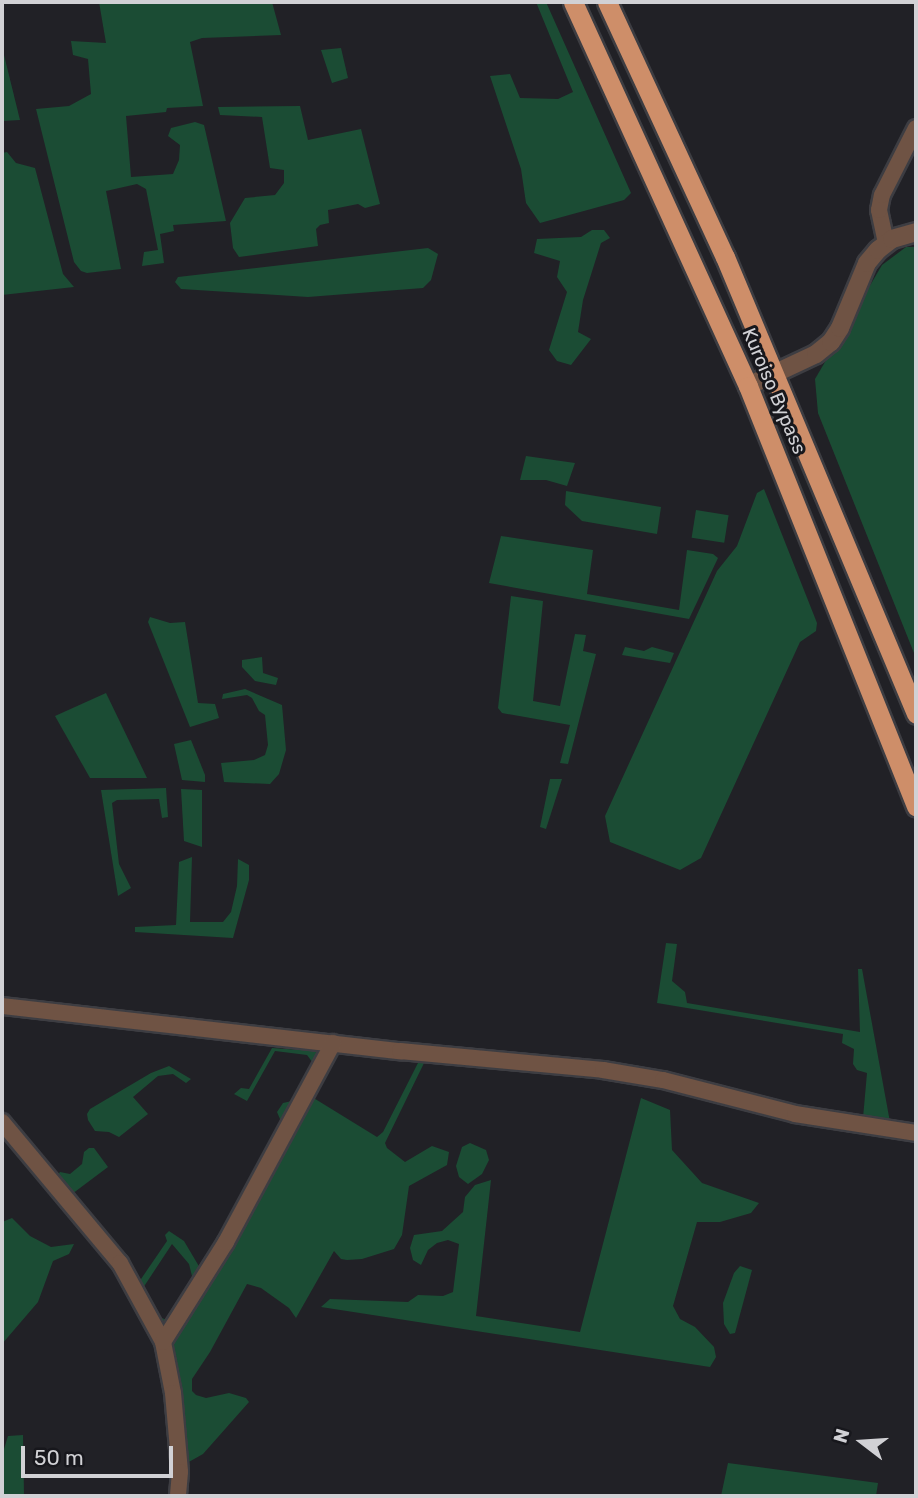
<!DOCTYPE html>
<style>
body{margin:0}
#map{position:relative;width:918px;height:1498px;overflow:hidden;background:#212126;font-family:Rubik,sans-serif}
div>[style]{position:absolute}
.green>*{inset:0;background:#1b4c34;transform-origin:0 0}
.roads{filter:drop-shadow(2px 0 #3d3d42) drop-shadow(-2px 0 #3d3d42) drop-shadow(0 2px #3d3d42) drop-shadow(0 -2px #3d3d42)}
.minor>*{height:16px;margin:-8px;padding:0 8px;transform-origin:8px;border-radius:8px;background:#6f5344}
.tertiary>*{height:18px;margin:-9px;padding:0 9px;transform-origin:9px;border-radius:9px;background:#6f5344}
.trunk>*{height:19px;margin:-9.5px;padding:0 9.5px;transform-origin:9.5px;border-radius:9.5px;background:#ce8e69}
span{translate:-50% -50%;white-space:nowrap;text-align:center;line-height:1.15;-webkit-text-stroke:6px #17171c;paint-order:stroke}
.street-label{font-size:19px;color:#d1d1d5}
.frame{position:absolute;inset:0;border:4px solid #d1d1d5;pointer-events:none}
.north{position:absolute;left:827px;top:1407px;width:70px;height:70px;-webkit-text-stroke:5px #17171c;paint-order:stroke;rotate:287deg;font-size:19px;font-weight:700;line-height:28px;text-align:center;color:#d1d1d5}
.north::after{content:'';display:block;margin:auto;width:24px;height:32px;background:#d1d1d5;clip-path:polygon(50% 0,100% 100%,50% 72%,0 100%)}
.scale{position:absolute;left:21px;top:1446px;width:152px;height:32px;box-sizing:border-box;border:4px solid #d1d1d5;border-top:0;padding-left:9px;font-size:21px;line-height:24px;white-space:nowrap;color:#d1d1d5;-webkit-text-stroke:5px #17171c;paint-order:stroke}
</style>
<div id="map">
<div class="green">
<div style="clip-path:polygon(99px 2px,272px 2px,281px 35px,202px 38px,190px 42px,203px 106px,167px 108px,166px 112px,126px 116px,131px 177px,173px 174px,179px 160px,180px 145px,168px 136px,171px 128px,195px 122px,204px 125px,226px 221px,173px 225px,174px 231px,160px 234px,164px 263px,142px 266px,144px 252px,158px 250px,146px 189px,137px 184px,106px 191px,121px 269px,87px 273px,81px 271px,74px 262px,36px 109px,69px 106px,91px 94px,88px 59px,73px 55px,71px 41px,106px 43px)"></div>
<div style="clip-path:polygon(536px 2px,546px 2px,631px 193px,624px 200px,540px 223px,526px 203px,521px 169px,490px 76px,510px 74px,520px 98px,558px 99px,573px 92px)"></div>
<div style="clip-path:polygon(341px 48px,348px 78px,332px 83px,321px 50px)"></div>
<div style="clip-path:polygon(2px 55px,4px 55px,20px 120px,2px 121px)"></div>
<div style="clip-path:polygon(300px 106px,308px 140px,361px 129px,380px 204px,365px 208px,358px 204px,328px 210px,329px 223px,320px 225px,316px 229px,318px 246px,239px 257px,233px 248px,230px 223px,245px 198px,275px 195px,284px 183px,284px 170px,270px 168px,262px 117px,220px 115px,218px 107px)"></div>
<div style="clip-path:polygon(7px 152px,16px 163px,35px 168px,63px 274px,74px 287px,2px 295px,2px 153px)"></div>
<div style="clip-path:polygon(592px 230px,604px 230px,610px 238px,601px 243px,583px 300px,578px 332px,591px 339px,571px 365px,557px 361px,549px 350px,567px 292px,557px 277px,560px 261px,534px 253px,537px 239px,581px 237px)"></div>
<div style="clip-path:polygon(906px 247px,916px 247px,916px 658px,818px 413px,815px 379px,882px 265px)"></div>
<div style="clip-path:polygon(428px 248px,438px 254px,431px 280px,423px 288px,308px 297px,181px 289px,175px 282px,178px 277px)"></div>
<div style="clip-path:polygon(526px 456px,575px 463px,567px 486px,546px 480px,520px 480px)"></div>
<div style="clip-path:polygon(764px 489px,817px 623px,816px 631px,800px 642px,701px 858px,680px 870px,610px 842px,605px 816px,717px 571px,737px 546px,757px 493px)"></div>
<div style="clip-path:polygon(566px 491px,661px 507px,657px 534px,582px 521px,565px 505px)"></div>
<div style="left:696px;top:510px;width:33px;height:28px;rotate:9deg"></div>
<div style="clip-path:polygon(501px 536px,593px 550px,587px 594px,679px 610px,687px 550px,713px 554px,718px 558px,689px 619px,489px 583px)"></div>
<div style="clip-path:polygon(511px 596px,543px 601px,533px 701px,560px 706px,575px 634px,586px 635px,583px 651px,596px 654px,568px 764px,560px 763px,570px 725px,502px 713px,498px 708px)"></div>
<div style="clip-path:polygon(150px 617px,170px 623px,185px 622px,198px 703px,215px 704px,219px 718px,190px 727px,148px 622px)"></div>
<div style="clip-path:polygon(625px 647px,644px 651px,652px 647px,674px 653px,670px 663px,622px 655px)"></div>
<div style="clip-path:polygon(262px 657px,263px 673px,278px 678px,276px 685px,255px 681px,242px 667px,242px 660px)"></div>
<div style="clip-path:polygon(245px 689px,282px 705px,286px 750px,279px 774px,270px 784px,224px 782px,221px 763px,254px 760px,265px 755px,268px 745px,265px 715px,259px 711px,252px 698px,247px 695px,222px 699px,223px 694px)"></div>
<div style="clip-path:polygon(106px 693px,147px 778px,90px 778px,55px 716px)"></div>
<div style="clip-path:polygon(191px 740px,205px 775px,205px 782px,182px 780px,174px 744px)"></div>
<div style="clip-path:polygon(550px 779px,562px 779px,546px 829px,540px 827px)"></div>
<div style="clip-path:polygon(166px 788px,168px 817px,162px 818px,159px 799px,117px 800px,112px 803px,119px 864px,131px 888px,118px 896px,101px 790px)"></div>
<div style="clip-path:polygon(181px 789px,202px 790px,202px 847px,184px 841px)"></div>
<div style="clip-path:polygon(192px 857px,190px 922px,223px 922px,231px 912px,237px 886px,238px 859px,249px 865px,249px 880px,233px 938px,135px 932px,135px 927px,176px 925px,179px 862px)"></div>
<div style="clip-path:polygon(666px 943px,677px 944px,672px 981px,685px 992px,687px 1003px,860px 1032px,858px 969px,862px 969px,890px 1122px,863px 1118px,867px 1073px,857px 1070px,853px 1064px,854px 1049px,842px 1043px,843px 1034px,657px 1003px)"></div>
<div style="clip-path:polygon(272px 1048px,316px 1051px,321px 1056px,285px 1119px,280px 1119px,277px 1112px,283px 1103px,292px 1101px,313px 1063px,307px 1055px,275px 1051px,247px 1101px,234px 1094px,241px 1088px,249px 1089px)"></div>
<div style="clip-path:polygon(420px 1059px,426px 1059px,385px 1143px,387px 1148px,405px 1162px,432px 1146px,449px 1152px,447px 1165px,409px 1186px,402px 1235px,394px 1249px,362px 1259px,347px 1260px,341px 1259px,334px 1251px,296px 1318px,289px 1308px,261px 1288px,247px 1284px,210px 1352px,192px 1379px,192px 1391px,196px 1395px,206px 1398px,229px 1393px,246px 1398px,249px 1402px,203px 1454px,187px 1463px,182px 1458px,167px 1347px,312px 1097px,377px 1137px,383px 1132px)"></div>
<div style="clip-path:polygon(169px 1066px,191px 1079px,186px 1083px,173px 1074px,158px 1076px,133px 1097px,148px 1114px,119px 1137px,109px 1132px,95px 1131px,88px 1120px,87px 1114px,90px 1109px,151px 1073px)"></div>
<div style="clip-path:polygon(641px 1098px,670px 1110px,672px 1150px,702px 1183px,759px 1203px,751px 1213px,720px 1222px,697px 1222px,673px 1306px,680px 1319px,695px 1327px,714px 1347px,716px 1357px,710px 1367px,321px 1307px,330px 1299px,408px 1302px,418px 1295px,443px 1296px,453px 1292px,459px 1244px,448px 1240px,437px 1243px,428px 1250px,421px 1265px,413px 1260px,410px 1248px,414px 1235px,442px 1231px,463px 1212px,465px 1197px,475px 1185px,491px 1180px,476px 1316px,580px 1332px)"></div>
<div style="clip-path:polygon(470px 1143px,486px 1150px,489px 1160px,482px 1174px,468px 1184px,459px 1177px,456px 1166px,462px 1147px)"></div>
<div style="clip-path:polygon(89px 1148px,94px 1148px,108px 1167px,72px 1194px,57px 1176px,60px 1172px,70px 1174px,82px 1164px,84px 1152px)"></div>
<div style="clip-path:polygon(12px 1218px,30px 1236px,51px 1247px,74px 1244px,69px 1254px,53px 1261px,38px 1302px,2px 1344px,2px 1222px)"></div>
<div style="clip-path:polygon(169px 1231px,184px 1241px,200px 1268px,198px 1275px,192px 1276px,189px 1264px,172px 1244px,143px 1288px,156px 1316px,170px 1321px,164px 1328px,159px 1327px,140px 1288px,141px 1279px,167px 1241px,165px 1235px)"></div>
<div style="clip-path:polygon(740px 1266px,752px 1270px,735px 1333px,730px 1334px,724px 1324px,723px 1303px,734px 1273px)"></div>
<div style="clip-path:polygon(23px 1435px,24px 1496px,2px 1496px,4px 1449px,8px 1436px)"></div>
<div style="clip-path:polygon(728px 1463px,878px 1483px,876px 1496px,721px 1496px)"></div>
</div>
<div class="roads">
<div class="minor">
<div style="left:886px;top:243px;width:34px;rotate:-102deg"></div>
<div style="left:879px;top:210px;width:15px;rotate:-79deg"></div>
<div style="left:882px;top:195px;width:75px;rotate:-63.1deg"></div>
<div style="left:2px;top:1006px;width:401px;rotate:6.5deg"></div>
<div style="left:400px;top:1051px;width:204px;rotate:5.3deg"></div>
<div style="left:603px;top:1070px;width:61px;rotate:9.5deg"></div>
<div style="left:663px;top:1080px;width:136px;rotate:14.4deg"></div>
<div style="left:795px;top:1114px;width:122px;rotate:8.9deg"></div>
<div style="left:2px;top:1122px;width:184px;rotate:50.1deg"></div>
<div style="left:120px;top:1263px;width:90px;rotate:61.4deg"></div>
<div style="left:163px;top:1342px;width:52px;rotate:78.9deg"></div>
<div style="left:173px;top:1393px;width:79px;rotate:84.9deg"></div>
<div style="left:180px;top:1472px;width:22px;rotate:95deg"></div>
<div style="left:163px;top:1342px;width:118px;rotate:-57.8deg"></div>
<div style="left:226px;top:1242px;width:226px;rotate:-61.7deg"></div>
</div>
<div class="tertiary">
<div style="left:748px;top:386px;width:75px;rotate:-25.2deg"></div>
<div style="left:816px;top:354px;width:19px;rotate:-39deg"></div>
<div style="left:831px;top:342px;width:17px;rotate:-57deg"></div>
<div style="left:840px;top:328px;width:70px;rotate:-67.4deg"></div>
<div style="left:867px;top:263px;width:17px;rotate:-50deg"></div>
<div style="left:878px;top:250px;width:18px;rotate:-38deg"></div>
<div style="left:892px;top:239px;width:25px;rotate:-16deg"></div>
</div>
<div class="trunk">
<div style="left:573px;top:2px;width:422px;rotate:65.5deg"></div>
<div style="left:748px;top:386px;width:453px;rotate:68.2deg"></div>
<div style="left:607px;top:2px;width:281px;rotate:65.2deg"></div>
<div style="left:725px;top:257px;width:495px;rotate:67.3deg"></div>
</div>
</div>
<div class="street-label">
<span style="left:774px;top:391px;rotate:67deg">Kuroiso Bypass</span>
</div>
<div class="frame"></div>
<div class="north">N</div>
<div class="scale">50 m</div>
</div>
